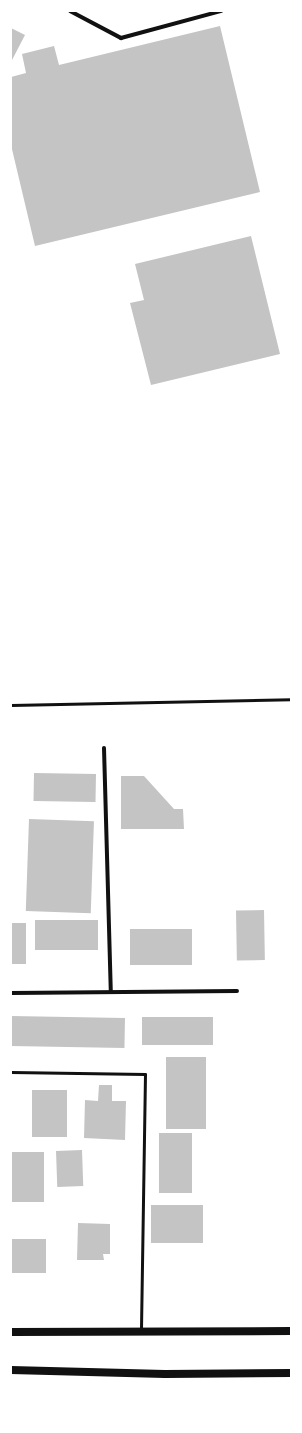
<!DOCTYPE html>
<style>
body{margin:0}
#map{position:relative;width:302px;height:1433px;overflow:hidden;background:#fff;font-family:Literata,serif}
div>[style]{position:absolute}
.building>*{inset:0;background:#c4c4c4;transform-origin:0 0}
.service>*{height:3px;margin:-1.5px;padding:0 1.5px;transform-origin:1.5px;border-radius:1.5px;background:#111}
.minor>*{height:4px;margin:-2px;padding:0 2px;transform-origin:2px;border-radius:2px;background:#111}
.secondary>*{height:8px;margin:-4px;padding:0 4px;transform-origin:4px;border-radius:4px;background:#111}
span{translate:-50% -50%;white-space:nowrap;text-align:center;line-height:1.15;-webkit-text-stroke:4px #fff;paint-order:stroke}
.frame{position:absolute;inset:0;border:12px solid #fff;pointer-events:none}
</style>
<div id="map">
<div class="building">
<div style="clip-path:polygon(220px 26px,260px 192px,35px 246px,11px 145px,11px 77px,26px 73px,22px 54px,54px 46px,59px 65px)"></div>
<div style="clip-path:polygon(11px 28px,25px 35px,11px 62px)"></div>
<div style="clip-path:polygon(251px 236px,280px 354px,151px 385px,130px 303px,144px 300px,135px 264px)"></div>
<div style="left:34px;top:773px;width:62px;height:28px;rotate:1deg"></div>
<div style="clip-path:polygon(121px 776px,144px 776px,174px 809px,183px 809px,184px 829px,121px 829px)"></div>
<div style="left:29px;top:819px;width:65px;height:92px;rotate:2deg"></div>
<div style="left:264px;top:910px;width:50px;height:28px;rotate:89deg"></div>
<div style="left:35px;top:920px;width:63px;height:30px"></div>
<div style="left:11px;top:923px;width:15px;height:41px"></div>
<div style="left:130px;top:929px;width:62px;height:36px"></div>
<div style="left:11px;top:1016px;width:114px;height:30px;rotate:1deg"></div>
<div style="left:142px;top:1017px;width:71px;height:28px"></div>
<div style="left:166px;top:1057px;width:40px;height:72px"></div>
<div style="clip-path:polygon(99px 1085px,112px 1085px,112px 1101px,126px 1101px,125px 1140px,84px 1138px,85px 1100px,98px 1101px)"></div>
<div style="left:32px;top:1090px;width:35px;height:47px"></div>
<div style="left:159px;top:1133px;width:33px;height:60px"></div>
<div style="left:82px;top:1150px;width:36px;height:26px;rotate:88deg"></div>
<div style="left:11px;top:1152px;width:33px;height:50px"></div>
<div style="left:151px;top:1205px;width:52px;height:38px"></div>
<div style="clip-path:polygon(78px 1223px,110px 1224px,110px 1254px,103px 1254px,104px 1260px,77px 1260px)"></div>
<div style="left:11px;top:1239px;width:35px;height:34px"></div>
</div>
<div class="service">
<div style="left:11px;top:705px;width:280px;rotate:-1.2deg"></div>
<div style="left:11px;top:1072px;width:134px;rotate:0.9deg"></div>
<div style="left:145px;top:1074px;width:257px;rotate:90.9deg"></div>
</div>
<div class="minor">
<div style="left:70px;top:11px;width:58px;rotate:27.9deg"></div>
<div style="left:121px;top:38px;width:104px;rotate:-15.1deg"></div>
<div style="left:104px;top:748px;width:244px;rotate:88.4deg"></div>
<div style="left:11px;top:993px;width:226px;rotate:-0.5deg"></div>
</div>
<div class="secondary">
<div style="left:11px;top:1332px;width:280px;rotate:-0.2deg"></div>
<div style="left:11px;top:1370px;width:154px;rotate:1.5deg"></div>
<div style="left:165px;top:1374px;width:126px;rotate:-0.5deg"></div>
</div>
<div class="frame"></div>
</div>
